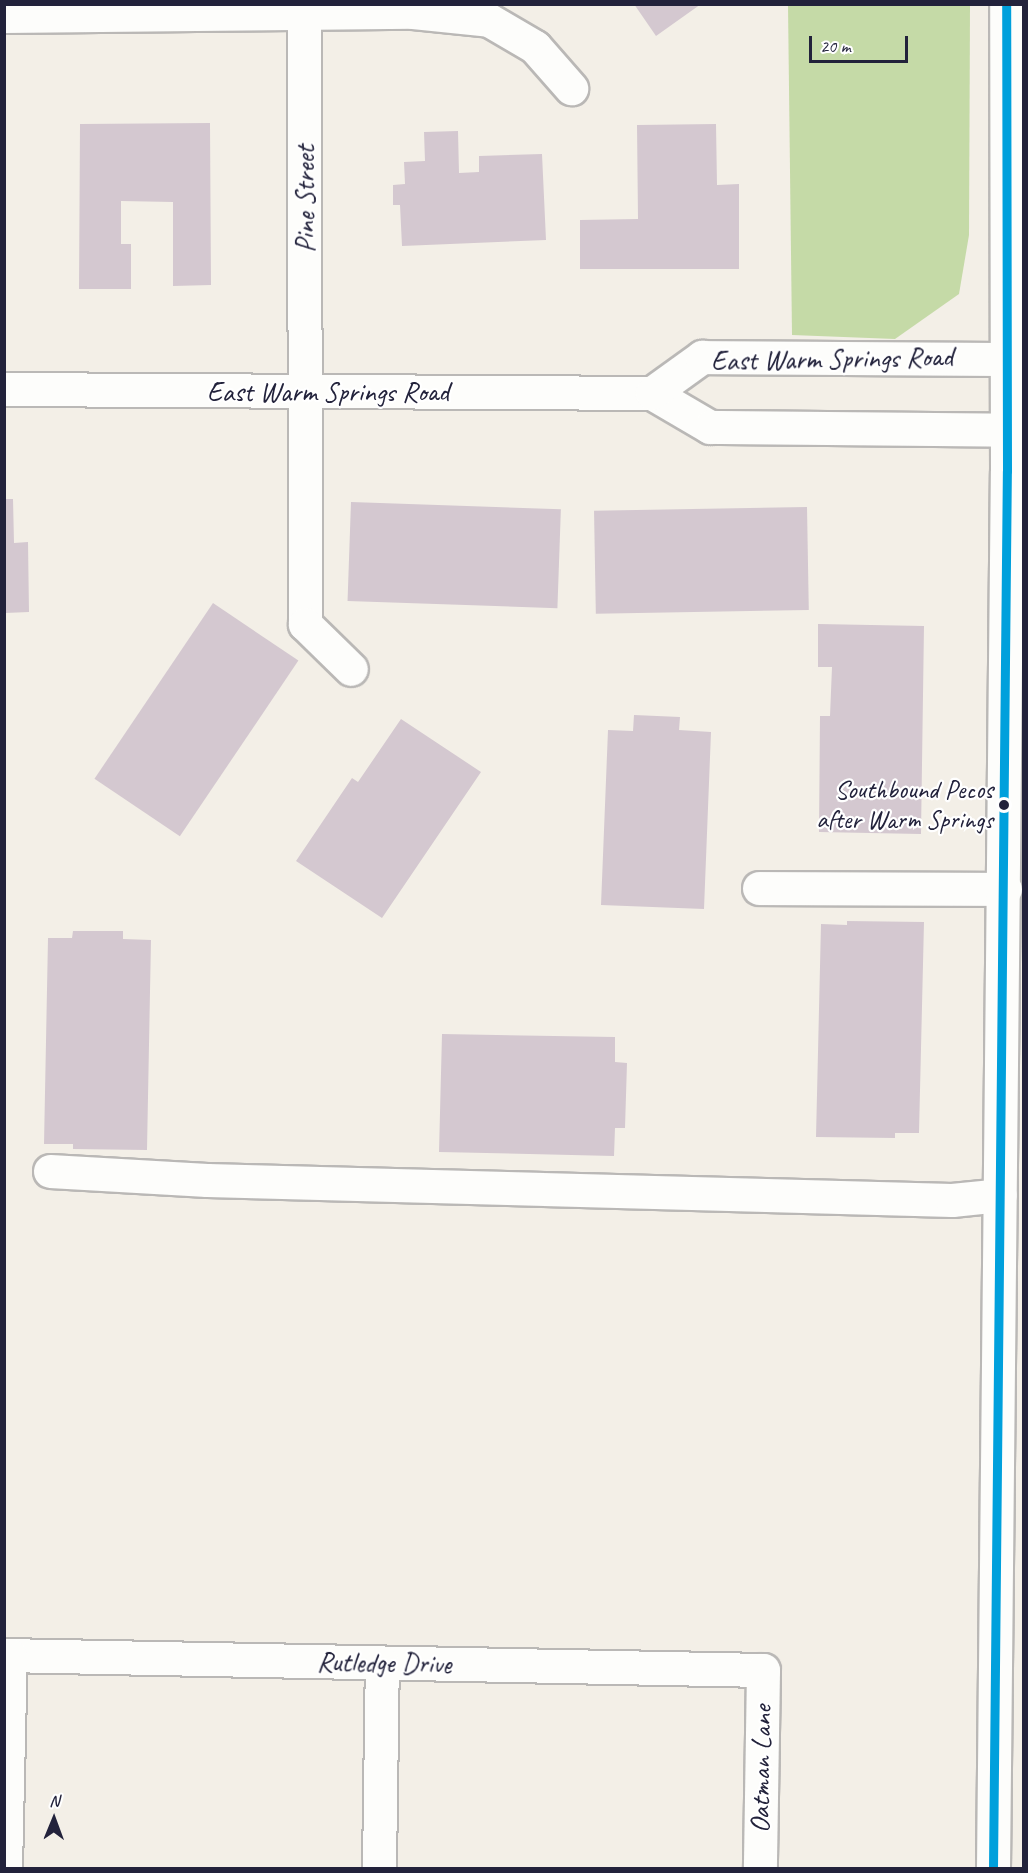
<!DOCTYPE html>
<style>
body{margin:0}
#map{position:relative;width:1028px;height:1873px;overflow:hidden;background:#f3efe7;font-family:Caveat,sans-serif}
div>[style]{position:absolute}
.green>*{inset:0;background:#c5daa7}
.building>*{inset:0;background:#d4c8d0;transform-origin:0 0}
.roads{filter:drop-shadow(2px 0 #bab8b6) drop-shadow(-2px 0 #bab8b6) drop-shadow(0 2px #bab8b6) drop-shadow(0 -2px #bab8b6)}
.minor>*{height:33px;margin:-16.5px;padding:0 16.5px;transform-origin:16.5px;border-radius:16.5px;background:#fdfdfb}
.major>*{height:33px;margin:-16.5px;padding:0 16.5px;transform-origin:16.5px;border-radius:16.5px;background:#fdfdfb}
.bus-1>*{height:9px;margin:-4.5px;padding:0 4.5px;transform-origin:4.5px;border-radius:4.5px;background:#00a0dc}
.dots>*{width:16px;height:16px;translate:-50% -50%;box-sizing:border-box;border:3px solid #fff;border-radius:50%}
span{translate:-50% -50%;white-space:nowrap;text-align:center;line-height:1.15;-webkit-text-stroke:4.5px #fff;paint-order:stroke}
.bus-label{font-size:26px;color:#22223b}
.right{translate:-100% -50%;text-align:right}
.street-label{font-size:28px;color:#22223b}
.frame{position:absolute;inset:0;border:6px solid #22223b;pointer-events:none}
.north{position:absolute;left:24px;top:1789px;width:60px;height:60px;-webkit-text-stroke:4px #fff;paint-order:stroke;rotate:1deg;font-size:16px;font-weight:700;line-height:24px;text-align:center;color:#22223b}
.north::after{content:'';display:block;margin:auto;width:21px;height:27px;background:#22223b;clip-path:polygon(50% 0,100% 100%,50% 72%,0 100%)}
.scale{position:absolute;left:809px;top:36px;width:99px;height:27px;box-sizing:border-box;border:3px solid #22223b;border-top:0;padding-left:8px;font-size:18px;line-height:21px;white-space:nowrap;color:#22223b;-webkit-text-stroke:4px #fff;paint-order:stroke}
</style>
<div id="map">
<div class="green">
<div style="clip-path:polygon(788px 5px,970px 5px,969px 235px,959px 294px,895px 339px,792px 335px)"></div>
</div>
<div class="building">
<div style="clip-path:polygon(634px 4px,701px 4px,656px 36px)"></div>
<div style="clip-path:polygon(210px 123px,211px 285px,173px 286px,173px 202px,121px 201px,121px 244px,131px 244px,131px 289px,79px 289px,80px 124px)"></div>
<div style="clip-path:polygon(716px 124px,717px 185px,739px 184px,739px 269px,580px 269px,580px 220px,638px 219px,637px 125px)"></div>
<div style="clip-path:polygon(458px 131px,459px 173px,479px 172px,479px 156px,542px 154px,546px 240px,402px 246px,400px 205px,393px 205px,393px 185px,405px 184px,404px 162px,425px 161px,424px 132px)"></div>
<div style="clip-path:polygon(4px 499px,13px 499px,14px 543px,28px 542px,29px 612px,5px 613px)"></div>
<div style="left:351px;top:502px;width:210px;height:99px;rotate:2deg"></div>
<div style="left:807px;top:507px;width:103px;height:213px;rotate:89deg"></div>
<div style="left:213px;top:603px;width:103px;height:212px;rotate:34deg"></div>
<div style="clip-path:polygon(818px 624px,924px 626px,921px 834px,819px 832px,820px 716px,830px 716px,832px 667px,818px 667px)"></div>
<div style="clip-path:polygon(634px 715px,680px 717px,679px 730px,711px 732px,704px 909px,601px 905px,608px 730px,633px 731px)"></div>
<div style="clip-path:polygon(401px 719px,481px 772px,382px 918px,296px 861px,352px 778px,358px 782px)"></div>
<div style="clip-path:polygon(847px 921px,924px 922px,919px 1133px,895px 1133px,895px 1138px,816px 1137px,821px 924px,847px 925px)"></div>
<div style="clip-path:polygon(73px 931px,123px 931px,123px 939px,151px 940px,147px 1150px,73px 1149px,73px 1144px,44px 1144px,48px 938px,72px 938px)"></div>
<div style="clip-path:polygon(442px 1034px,615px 1037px,615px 1062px,627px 1063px,625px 1128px,615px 1128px,614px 1156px,439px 1152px)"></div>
</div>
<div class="roads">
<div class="minor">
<div style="left:304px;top:4px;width:620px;rotate:89.91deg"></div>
<div style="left:305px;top:624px;width:64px;rotate:44.4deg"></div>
<div style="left:4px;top:16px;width:409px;rotate:-0.6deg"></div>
<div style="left:413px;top:12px;width:76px;rotate:6deg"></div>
<div style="left:489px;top:20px;width:53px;rotate:30.4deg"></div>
<div style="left:535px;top:47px;width:55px;rotate:48.7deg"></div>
<div style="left:759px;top:888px;width:246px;rotate:0.2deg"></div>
<div style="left:50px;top:1171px;width:157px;rotate:3.3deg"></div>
<div style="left:207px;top:1180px;width:745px;rotate:1.54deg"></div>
<div style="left:952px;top:1200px;width:48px;rotate:-5.9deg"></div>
<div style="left:4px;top:1655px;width:759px;rotate:1.13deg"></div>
<div style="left:763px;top:1670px;width:198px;rotate:90.9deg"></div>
<div style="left:5px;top:1868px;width:213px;rotate:-88.7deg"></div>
<div style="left:379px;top:1868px;width:205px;rotate:-89.2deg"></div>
</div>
<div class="major">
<div style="left:4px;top:389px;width:648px;rotate:0.35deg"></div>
<div style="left:652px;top:393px;width:67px;rotate:30.4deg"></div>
<div style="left:710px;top:427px;width:314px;rotate:0.5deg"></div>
<div style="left:652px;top:393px;width:62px;rotate:-35.8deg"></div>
<div style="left:702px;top:357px;width:322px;rotate:0.4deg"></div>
<div style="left:993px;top:1868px;width:1397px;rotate:-89.43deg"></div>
<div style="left:1007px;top:471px;width:467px;rotate:-90.1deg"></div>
</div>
</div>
<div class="bus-1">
<div style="left:993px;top:1868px;width:1397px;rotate:-89.43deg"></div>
<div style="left:1007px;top:471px;width:467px;rotate:-90.1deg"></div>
</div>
<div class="dots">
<div style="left:1004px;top:805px;background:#22223b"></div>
</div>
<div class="bus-label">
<span class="right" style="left:993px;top:805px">Southbound Pecos<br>after Warm Springs</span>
</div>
<div class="street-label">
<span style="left:305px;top:199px;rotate:-90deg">Pine Street</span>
<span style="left:832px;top:359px;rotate:-1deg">East Warm Springs Road</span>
<span style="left:328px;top:392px">East Warm Springs Road</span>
<span style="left:384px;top:1663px;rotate:1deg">Rutledge Drive</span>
<span style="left:761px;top:1769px;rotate:-89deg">Oatman Lane</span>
</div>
<div class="frame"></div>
<div class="north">N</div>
<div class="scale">20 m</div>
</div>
